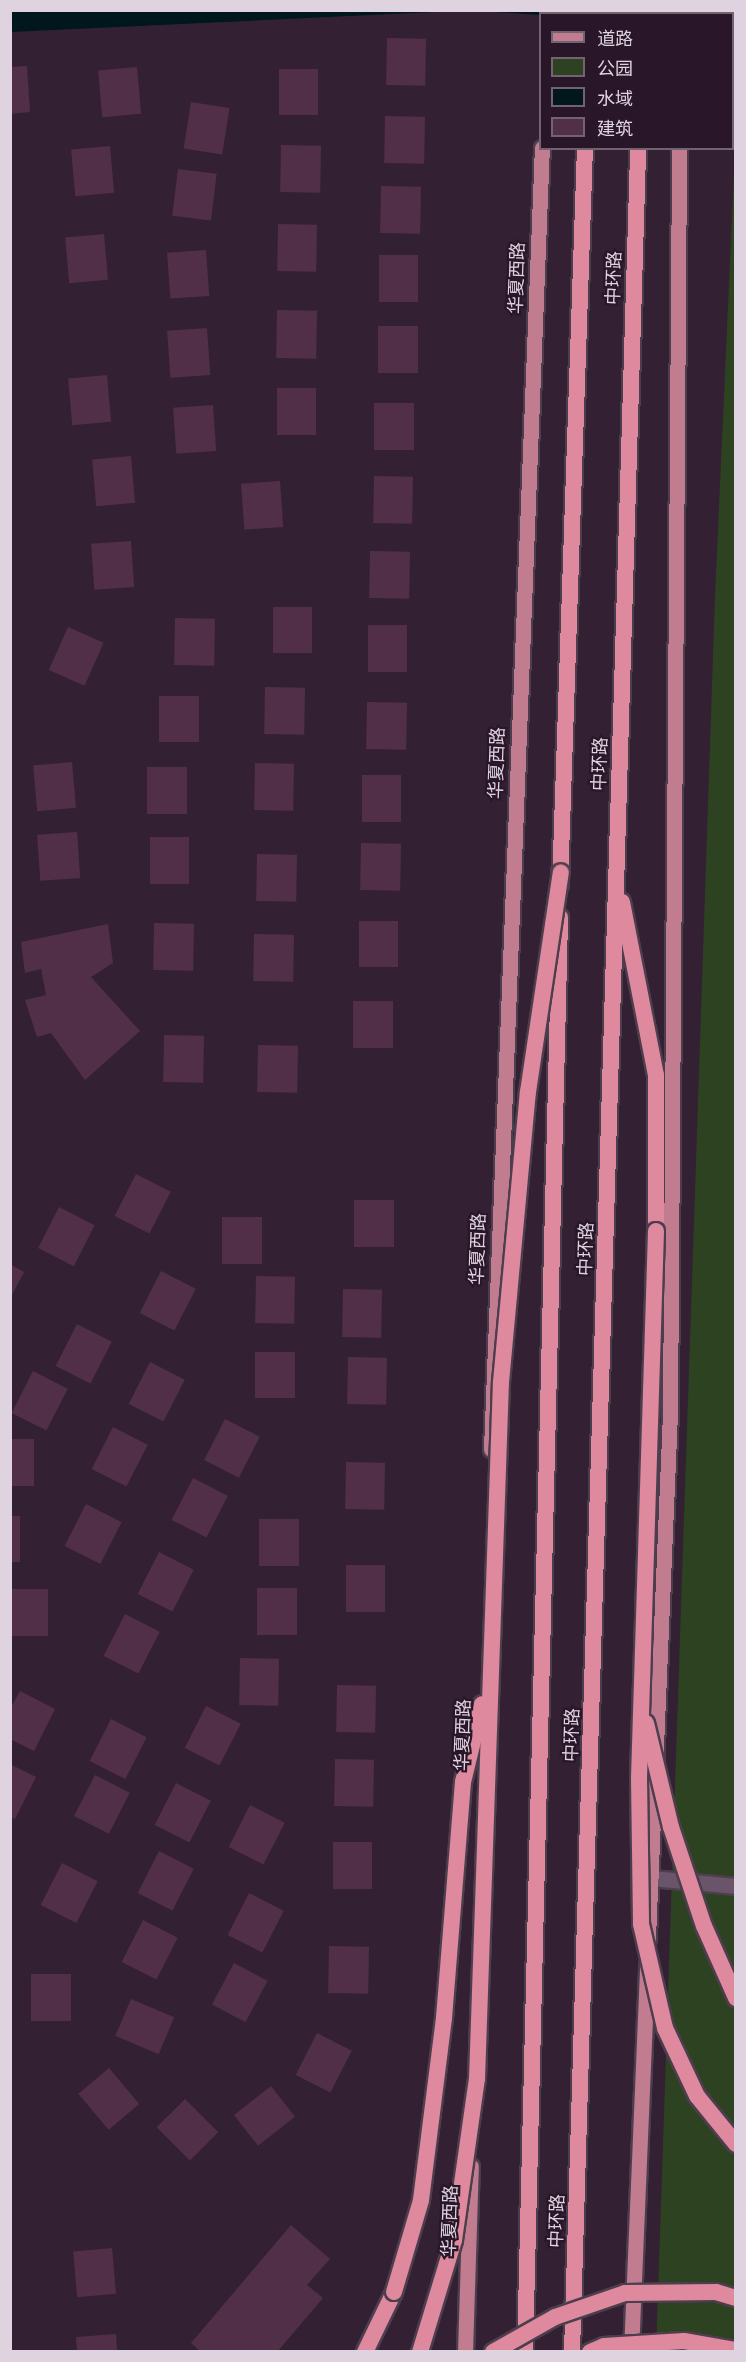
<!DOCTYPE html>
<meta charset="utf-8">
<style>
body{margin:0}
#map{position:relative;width:746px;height:2362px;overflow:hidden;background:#332033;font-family:"Fira Sans Condensed","Noto Sans SC",sans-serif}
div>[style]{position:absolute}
.green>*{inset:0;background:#2d4220}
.water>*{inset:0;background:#00171e}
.building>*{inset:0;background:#512f48;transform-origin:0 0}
.roads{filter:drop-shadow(2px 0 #4d3e4e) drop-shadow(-2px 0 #4d3e4e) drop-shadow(0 2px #4d3e4e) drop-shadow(0 -2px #4d3e4e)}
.minor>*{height:15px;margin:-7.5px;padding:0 7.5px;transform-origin:7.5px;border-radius:7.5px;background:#695469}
.primary>*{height:15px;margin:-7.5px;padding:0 7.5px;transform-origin:7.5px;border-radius:7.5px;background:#c17c90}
.trunk>*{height:16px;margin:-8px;padding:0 8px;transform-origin:8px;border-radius:8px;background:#de899d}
.bridges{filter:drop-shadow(2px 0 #4d3e4e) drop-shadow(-2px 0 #4d3e4e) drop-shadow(0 2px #4d3e4e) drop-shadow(0 -2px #4d3e4e)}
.trunk-bridge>*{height:16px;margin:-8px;padding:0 8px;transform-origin:8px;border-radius:8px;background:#de899d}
span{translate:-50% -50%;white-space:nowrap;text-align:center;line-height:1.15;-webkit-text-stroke:4.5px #291729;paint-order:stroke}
.street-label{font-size:18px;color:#dfd3df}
.frame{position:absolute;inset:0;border:12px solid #dfd3df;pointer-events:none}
.legend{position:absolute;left:539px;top:12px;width:195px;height:138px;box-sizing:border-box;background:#291729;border:2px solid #726272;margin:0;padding:8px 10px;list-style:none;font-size:18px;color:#dfd3df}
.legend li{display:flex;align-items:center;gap:12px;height:30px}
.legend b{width:30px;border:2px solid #726272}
</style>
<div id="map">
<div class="green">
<div style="clip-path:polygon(735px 151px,736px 2351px,656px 2352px,715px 596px)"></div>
</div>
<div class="water">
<div style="clip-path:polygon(11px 10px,456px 10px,456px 11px,11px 32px)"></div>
<div style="clip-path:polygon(481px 11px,735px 11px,735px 31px,732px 14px,540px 15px)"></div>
</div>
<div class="building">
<div style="left:387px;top:38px;width:39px;height:47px;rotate:1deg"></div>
<div style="clip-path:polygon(27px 66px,30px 112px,10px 114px,10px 67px)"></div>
<div style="left:137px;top:67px;width:47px;height:39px;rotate:85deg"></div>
<div style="left:279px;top:69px;width:39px;height:46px"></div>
<div style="left:191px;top:102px;width:39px;height:47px;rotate:9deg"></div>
<div style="left:385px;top:116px;width:40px;height:47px;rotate:1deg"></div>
<div style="left:281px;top:145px;width:40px;height:47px;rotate:1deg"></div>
<div style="left:110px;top:146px;width:47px;height:39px;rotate:85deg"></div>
<div style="left:178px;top:169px;width:39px;height:47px;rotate:7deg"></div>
<div style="left:381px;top:186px;width:40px;height:47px;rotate:1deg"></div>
<div style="left:278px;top:224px;width:39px;height:47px;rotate:1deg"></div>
<div style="left:104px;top:234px;width:46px;height:39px;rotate:85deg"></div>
<div style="left:206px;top:250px;width:46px;height:39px;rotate:86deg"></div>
<div style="left:379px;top:255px;width:39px;height:47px"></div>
<div style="left:277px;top:310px;width:40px;height:48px;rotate:1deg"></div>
<div style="left:378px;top:326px;width:40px;height:47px"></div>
<div style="left:207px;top:328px;width:47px;height:40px;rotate:86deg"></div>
<div style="left:107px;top:375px;width:47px;height:39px;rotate:85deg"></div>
<div style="left:277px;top:388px;width:39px;height:47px"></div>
<div style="left:374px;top:403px;width:40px;height:47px"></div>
<div style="left:213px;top:405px;width:46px;height:40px;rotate:86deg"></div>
<div style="left:131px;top:456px;width:47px;height:39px;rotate:85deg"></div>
<div style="left:374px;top:476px;width:39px;height:47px;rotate:1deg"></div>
<div style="left:280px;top:481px;width:46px;height:39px;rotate:86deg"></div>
<div style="left:131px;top:541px;width:46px;height:40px;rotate:86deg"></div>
<div style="left:370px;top:551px;width:40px;height:47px;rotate:1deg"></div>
<div style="left:273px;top:607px;width:39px;height:46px"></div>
<div style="left:175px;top:618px;width:40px;height:47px;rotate:1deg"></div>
<div style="left:368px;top:625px;width:39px;height:47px"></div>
<div style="left:68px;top:627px;width:39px;height:47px;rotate:24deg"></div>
<div style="left:265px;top:687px;width:40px;height:47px;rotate:1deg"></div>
<div style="left:159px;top:696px;width:40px;height:46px"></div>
<div style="left:367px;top:702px;width:40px;height:47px;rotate:1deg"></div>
<div style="left:72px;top:762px;width:46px;height:39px;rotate:85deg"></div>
<div style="left:255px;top:763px;width:39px;height:47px;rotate:1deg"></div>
<div style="left:147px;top:767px;width:40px;height:47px"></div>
<div style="left:362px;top:775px;width:39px;height:47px"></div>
<div style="left:77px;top:832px;width:46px;height:40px;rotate:86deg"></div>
<div style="left:150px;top:837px;width:39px;height:47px"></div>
<div style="left:361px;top:843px;width:40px;height:47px;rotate:1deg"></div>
<div style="left:257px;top:854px;width:40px;height:47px;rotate:1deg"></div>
<div style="left:359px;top:921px;width:39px;height:46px"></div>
<div style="left:154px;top:923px;width:40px;height:47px;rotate:1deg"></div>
<div style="clip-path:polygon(108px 924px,113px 963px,91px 977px,140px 1031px,85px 1080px,51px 1033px,37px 1037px,25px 1000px,46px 995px,41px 969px,25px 973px,21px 942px)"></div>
<div style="left:254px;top:934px;width:40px;height:47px;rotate:1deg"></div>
<div style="left:353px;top:1001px;width:40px;height:47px"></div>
<div style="left:164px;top:1035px;width:40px;height:47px;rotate:1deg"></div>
<div style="left:258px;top:1045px;width:40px;height:47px;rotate:1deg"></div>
<div style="left:136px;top:1174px;width:39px;height:47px;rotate:27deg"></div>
<div style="left:354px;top:1200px;width:40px;height:47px"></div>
<div style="left:59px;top:1207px;width:40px;height:46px;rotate:27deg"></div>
<div style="left:222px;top:1217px;width:40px;height:47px"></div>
<div style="clip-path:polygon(10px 1264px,24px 1272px,10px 1299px)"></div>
<div style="left:161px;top:1271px;width:39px;height:47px;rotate:27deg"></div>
<div style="left:256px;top:1276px;width:39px;height:47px;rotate:1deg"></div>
<div style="left:343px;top:1289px;width:39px;height:48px;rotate:1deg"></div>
<div style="left:77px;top:1324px;width:39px;height:47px;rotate:27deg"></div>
<div style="left:255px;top:1352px;width:40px;height:46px"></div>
<div style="left:348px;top:1357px;width:39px;height:47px;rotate:1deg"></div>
<div style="left:150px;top:1362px;width:39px;height:47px;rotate:27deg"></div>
<div style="left:33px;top:1371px;width:39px;height:47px;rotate:27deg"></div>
<div style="left:225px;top:1419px;width:39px;height:46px;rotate:27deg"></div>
<div style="left:113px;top:1427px;width:39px;height:47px;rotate:27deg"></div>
<div style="left:10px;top:1439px;width:24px;height:47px"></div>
<div style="left:346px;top:1462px;width:39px;height:47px;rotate:1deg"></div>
<div style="left:193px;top:1478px;width:39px;height:47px;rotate:27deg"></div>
<div style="left:86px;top:1504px;width:40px;height:47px;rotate:27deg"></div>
<div style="left:10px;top:1516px;width:10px;height:46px"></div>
<div style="left:259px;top:1519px;width:40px;height:47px"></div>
<div style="left:159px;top:1552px;width:39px;height:47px;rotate:27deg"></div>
<div style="left:346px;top:1565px;width:39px;height:47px"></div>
<div style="left:257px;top:1588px;width:40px;height:47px"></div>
<div style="left:10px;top:1589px;width:38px;height:47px"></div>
<div style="left:125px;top:1614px;width:39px;height:47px;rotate:27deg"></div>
<div style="left:240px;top:1658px;width:39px;height:47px;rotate:1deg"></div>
<div style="left:337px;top:1685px;width:39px;height:47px;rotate:1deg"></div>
<div style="clip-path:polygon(20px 1691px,55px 1709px,34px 1751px,10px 1739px,10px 1709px)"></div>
<div style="left:206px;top:1706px;width:39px;height:47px;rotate:27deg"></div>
<div style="left:111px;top:1719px;width:40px;height:47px;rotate:27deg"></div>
<div style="left:335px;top:1759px;width:39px;height:47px;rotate:1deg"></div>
<div style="clip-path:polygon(10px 1764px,36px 1777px,15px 1819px,10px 1817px)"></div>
<div style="left:95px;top:1775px;width:39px;height:46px;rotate:27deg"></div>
<div style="left:176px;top:1783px;width:39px;height:47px;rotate:27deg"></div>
<div style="left:250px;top:1805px;width:39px;height:47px;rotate:27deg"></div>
<div style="left:333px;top:1842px;width:39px;height:47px"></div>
<div style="left:159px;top:1851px;width:39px;height:47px;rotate:27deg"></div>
<div style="left:62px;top:1863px;width:40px;height:47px;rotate:27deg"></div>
<div style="left:249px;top:1893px;width:39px;height:47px;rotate:27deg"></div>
<div style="left:143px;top:1920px;width:39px;height:47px;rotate:27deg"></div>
<div style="left:329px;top:1946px;width:40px;height:47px;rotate:1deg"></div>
<div style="left:234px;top:1963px;width:38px;height:47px;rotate:28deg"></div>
<div style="left:31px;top:1974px;width:40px;height:47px"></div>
<div style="left:131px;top:1999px;width:47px;height:40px;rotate:23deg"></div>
<div style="left:317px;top:2033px;width:39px;height:47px;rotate:27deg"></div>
<div style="left:109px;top:2068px;width:47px;height:40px;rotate:50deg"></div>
<div style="left:271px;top:2086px;width:39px;height:47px;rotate:52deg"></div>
<div style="left:185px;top:2099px;width:47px;height:40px;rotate:45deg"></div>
<div style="clip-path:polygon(291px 2225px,330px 2259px,307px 2285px,323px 2298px,277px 2352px,201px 2352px,191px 2343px)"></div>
<div style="left:112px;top:2248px;width:46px;height:39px;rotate:85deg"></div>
<div style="clip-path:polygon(116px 2334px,117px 2352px,77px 2352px,76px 2337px)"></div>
</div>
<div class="roads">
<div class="minor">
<div style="left:651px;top:1878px;width:85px;rotate:5.4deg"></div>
</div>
<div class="primary">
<div style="left:548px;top:14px;width:4px;rotate:-90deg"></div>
<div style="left:682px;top:14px;width:4px;rotate:-76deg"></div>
<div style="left:491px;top:1449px;width:1302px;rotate:-87.76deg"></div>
<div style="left:648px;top:1938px;width:524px;rotate:-87.6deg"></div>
<div style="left:670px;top:1414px;width:1266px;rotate:-89.59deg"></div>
<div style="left:465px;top:2352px;width:186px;rotate:-88.2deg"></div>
<div style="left:631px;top:2352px;width:387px;rotate:-87.6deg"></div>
</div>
<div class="trunk">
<div style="left:590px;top:14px;width:4px;rotate:-90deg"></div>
<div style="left:642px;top:14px;width:4px;rotate:-90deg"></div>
<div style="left:560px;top:885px;width:737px;rotate:-88.06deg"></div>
<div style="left:622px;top:902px;width:176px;rotate:78.9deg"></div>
<div style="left:656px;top:1075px;width:156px;rotate:90deg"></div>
<div style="left:365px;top:2352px;width:67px;rotate:-64.2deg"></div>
<div style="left:525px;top:2352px;width:1435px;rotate:-88.6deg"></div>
<div style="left:572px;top:2352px;width:2205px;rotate:-88.28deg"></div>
</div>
</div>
<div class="bridges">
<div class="trunk-bridge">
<div style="left:656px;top:1231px;width:547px;rotate:91.78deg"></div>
<div style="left:639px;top:1778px;width:146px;rotate:89.2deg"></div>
<div style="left:641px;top:1924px;width:107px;rotate:77deg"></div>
<div style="left:665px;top:2028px;width:75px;rotate:64.8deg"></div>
<div style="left:697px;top:2096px;width:62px;rotate:50.9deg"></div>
<div style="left:646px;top:1723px;width:107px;rotate:76.5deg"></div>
<div style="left:671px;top:1827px;width:104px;rotate:71.6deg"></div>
<div style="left:704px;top:1926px;width:79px;rotate:66deg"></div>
<div style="left:394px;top:2292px;width:96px;rotate:-73.6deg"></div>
<div style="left:421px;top:2200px;width:183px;rotate:-82.8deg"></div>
<div style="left:444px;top:2018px;width:237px;rotate:-85.4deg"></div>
<div style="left:463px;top:1782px;width:80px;rotate:-76.3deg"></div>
<div style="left:420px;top:2352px;width:117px;rotate:-73.1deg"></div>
<div style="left:454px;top:2240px;width:163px;rotate:-81.9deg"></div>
<div style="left:477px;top:2079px;width:697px;rotate:-88.03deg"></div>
<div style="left:501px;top:1382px;width:291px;rotate:-84.7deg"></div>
<div style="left:528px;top:1092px;width:222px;rotate:-81.5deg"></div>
<div style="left:493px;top:2352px;width:71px;rotate:-29.4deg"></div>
<div style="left:555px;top:2317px;width:74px;rotate:-18.9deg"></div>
<div style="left:625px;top:2293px;width:91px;rotate:-0.6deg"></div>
<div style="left:716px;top:2292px;width:21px;rotate:17deg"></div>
<div style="left:590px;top:2352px;width:15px;rotate:-23deg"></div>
<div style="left:604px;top:2346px;width:80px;rotate:-3.6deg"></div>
<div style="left:684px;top:2341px;width:53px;rotate:9.8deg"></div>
</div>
</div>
<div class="street-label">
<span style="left:517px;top:278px;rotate:-88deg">华夏西路</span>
<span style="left:614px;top:278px;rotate:-88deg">中环路</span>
<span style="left:497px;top:763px;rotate:-88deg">华夏西路</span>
<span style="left:600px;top:764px;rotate:-88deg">中环路</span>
<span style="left:478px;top:1249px;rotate:-88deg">华夏西路</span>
<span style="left:586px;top:1249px;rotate:-88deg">中环路</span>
<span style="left:463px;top:1735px;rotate:-88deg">华夏西路</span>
<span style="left:572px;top:1735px;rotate:-88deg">中环路</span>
<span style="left:450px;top:2221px;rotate:-88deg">华夏西路</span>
<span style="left:557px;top:2221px;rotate:-88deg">中环路</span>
</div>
<div class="frame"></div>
<ul class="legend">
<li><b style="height:8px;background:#c17c90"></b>道路</li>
<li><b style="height:16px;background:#2d4220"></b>公园</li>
<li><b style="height:16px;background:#00171e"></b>水域</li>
<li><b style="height:16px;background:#512f48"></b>建筑</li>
</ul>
</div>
